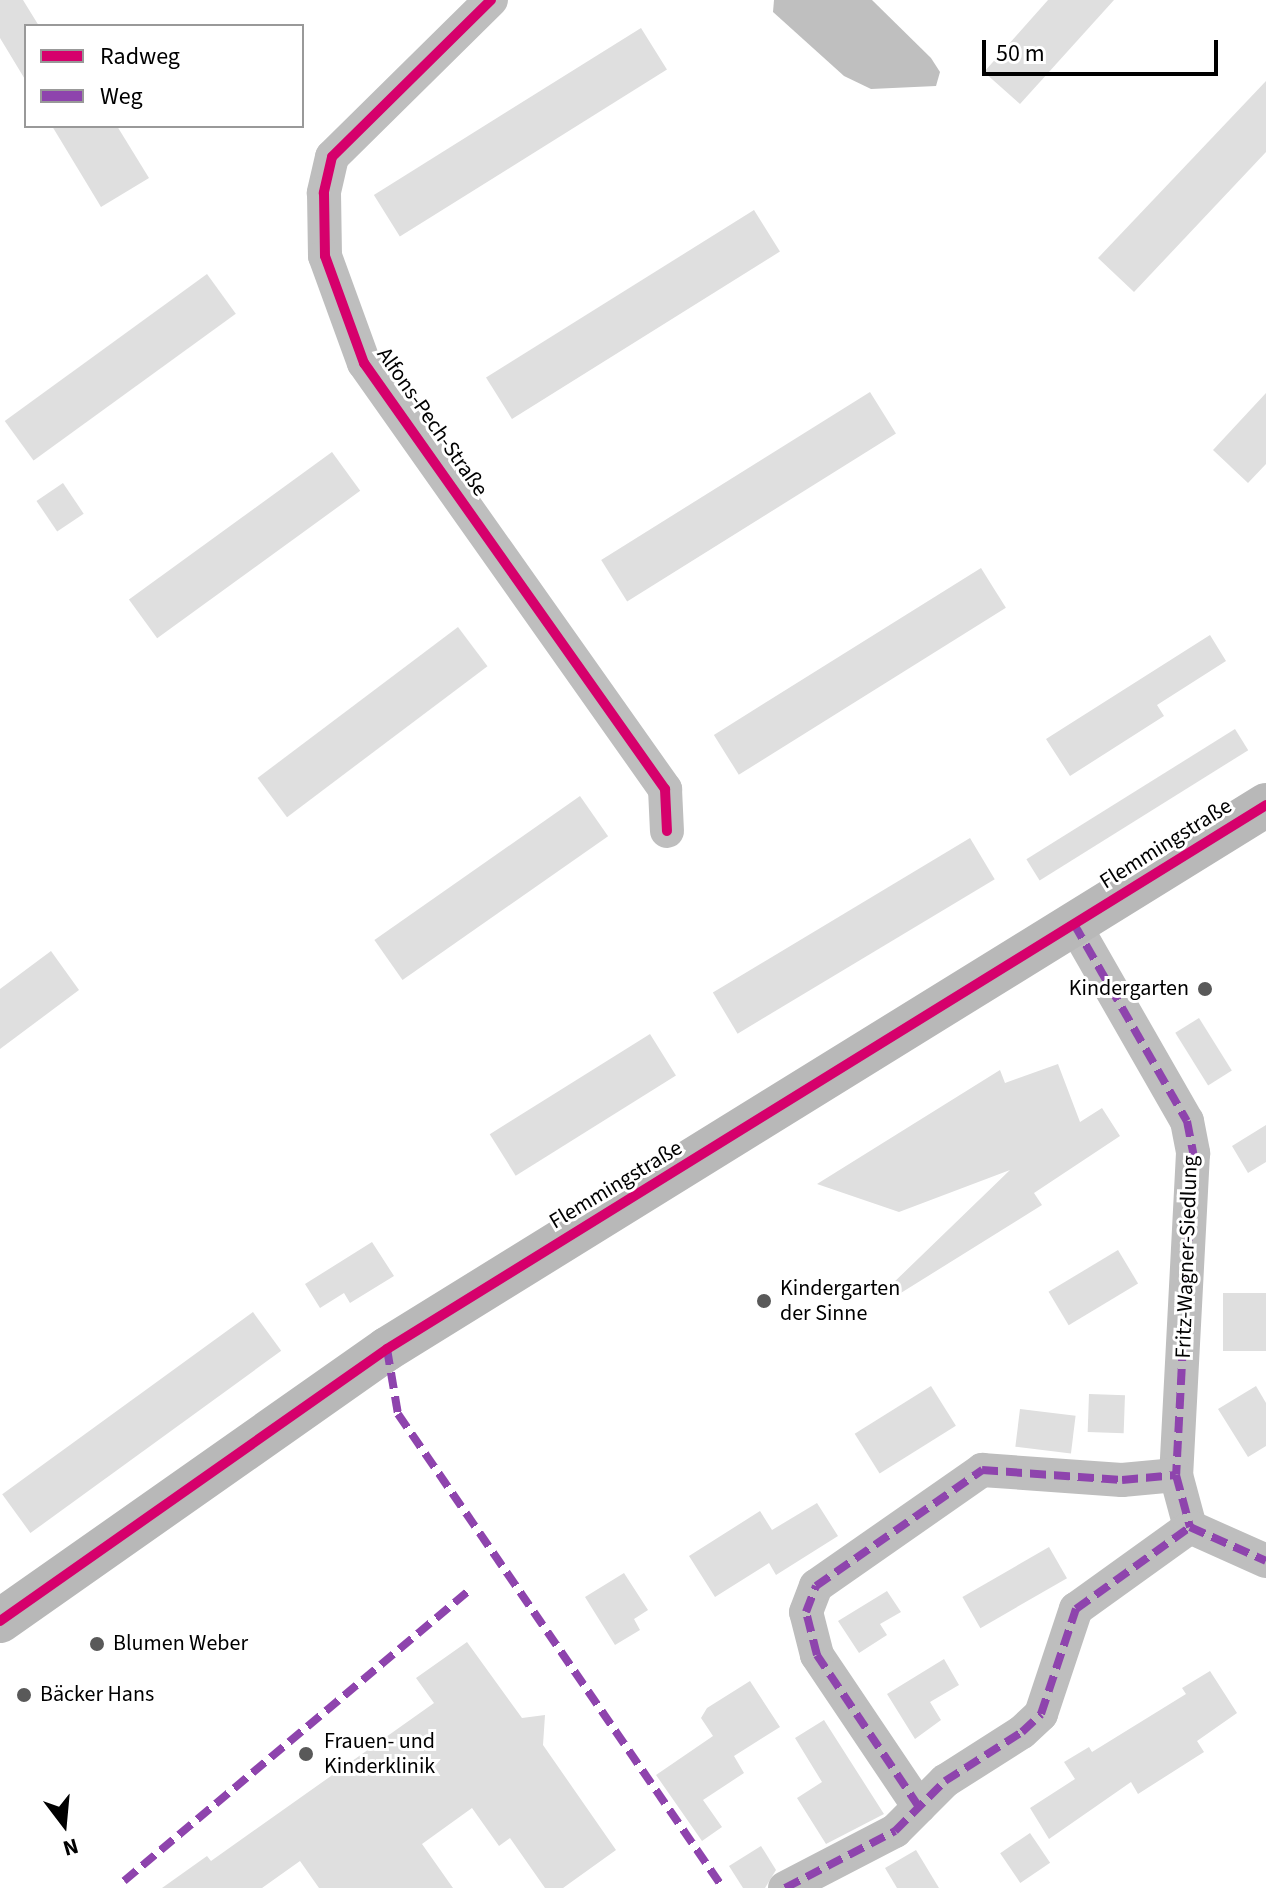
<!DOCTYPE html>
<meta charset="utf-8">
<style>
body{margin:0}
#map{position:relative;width:1266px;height:1888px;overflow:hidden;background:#fff;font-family:"Source Sans 3",sans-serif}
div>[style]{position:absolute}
.water>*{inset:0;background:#bfbfbf}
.building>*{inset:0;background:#dfdfdf;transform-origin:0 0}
.street>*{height:34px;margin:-17px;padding:0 17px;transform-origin:17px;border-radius:17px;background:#bebebe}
.secondary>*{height:44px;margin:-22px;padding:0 22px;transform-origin:22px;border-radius:22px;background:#b8b8b8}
.quiet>*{height:8px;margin-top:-4px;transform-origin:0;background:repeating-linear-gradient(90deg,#8e44ad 0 16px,transparent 0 24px)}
.cycleway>*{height:10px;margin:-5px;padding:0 5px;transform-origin:5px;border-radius:5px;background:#d6006c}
.dots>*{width:22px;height:22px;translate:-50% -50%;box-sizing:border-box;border:4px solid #fff;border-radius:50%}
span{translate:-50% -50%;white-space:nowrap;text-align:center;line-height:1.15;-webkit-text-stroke:6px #fff;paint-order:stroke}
.street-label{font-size:22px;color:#000}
.poi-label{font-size:22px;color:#000}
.right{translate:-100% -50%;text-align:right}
.left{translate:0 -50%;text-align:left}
.legend{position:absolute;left:24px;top:24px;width:280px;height:104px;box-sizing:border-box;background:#fff;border:2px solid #999;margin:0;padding:10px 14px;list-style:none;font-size:24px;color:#000}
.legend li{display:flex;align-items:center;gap:16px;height:40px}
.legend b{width:40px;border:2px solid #999}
.north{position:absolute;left:24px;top:1784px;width:80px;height:80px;-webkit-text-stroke:6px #fff;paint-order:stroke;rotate:164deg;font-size:22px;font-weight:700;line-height:32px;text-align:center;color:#000}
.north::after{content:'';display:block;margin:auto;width:28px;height:36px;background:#000;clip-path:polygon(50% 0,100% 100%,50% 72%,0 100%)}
.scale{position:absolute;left:982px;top:40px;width:236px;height:36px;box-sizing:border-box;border:4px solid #000;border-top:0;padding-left:10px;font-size:24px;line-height:28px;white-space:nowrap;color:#000;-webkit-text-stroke:6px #fff;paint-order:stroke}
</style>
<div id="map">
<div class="water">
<div style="clip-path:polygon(774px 0,872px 0,931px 58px,940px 72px,936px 86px,871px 89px,844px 76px,773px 12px)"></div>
</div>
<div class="building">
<div style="clip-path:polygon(0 0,23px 0,39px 26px,26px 26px,26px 81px,0 38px)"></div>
<div style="clip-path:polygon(1048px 0,1114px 0,1020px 104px,984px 72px)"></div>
<div style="left:641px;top:28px;width:49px;height:315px;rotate:58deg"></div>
<div style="clip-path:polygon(1266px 81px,1266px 152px,1134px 292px,1098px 258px)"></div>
<div style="clip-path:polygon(52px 126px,117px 126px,149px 178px,101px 207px)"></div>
<div style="left:754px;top:210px;width:49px;height:316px;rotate:58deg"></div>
<div style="left:207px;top:274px;width:49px;height:250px;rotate:54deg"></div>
<div style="left:870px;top:392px;width:49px;height:317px;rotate:58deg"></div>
<div style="clip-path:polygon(1266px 393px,1266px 464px,1248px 483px,1213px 450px)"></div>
<div style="left:332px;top:452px;width:48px;height:251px;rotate:54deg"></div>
<div style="left:63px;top:483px;width:37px;height:32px;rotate:56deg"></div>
<div style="left:981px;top:568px;width:47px;height:315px;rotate:58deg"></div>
<div style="left:458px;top:627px;width:49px;height:251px;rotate:53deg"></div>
<div style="clip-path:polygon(1210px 635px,1226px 661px,1157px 705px,1164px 716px,1070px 776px,1046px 739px)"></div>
<div style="left:1235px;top:729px;width:25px;height:246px;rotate:58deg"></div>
<div style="left:580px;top:796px;width:49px;height:251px;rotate:55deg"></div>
<div style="left:970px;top:838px;width:48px;height:300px;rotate:59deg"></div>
<div style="clip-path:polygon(51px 951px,79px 990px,0 1049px,0 989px)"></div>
<div style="left:1199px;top:1018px;width:62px;height:28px;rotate:58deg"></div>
<div style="left:650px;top:1034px;width:49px;height:189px;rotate:58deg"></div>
<div style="clip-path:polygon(1058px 1064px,1080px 1122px,1102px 1108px,1120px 1136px,1034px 1193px,1042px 1205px,896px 1296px,889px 1287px,1010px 1170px,899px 1212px,817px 1184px,1000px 1070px,1005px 1083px)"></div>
<div style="clip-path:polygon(1266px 1125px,1266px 1162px,1248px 1173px,1232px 1146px)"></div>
<div style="clip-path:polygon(372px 1242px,394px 1276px,350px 1303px,344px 1293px,320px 1308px,305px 1284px)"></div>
<div style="left:1118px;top:1250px;width:39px;height:81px;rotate:59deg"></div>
<div style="left:1266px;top:1293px;width:58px;height:43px;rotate:90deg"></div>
<div style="left:253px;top:1312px;width:48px;height:310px;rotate:54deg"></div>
<div style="left:931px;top:1386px;width:47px;height:90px;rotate:58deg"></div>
<div style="clip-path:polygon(1256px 1386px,1266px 1403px,1266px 1446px,1248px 1457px,1218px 1409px)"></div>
<div style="left:1089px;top:1394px;width:36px;height:38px;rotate:2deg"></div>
<div style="left:1020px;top:1409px;width:56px;height:38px;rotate:7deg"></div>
<div style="clip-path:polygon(817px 1503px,838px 1536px,776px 1575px,769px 1563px,715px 1597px,689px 1556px,760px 1511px,772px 1530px)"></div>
<div style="left:1049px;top:1547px;width:36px;height:100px;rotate:60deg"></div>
<div style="clip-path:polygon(624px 1573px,648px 1610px,634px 1619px,640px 1630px,615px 1645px,585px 1597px)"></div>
<div style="clip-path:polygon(887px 1591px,901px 1612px,880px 1624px,887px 1635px,859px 1653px,838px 1621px)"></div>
<div style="clip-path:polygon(467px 1642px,522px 1718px,545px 1715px,543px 1745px,616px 1850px,563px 1888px,545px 1888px,510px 1838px,499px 1846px,472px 1808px,422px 1844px,453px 1888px,319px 1888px,300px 1861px,262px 1888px,162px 1888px,207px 1856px,211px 1861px,434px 1703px,416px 1678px)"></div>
<div style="clip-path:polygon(944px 1659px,959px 1685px,930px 1702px,941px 1720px,915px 1739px,887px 1694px)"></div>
<div style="clip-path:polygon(1210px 1671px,1237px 1713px,1197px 1741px,1204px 1752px,1138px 1794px,1131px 1782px,1049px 1839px,1030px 1808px,1075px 1779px,1064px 1762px,1089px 1747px,1092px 1752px,1186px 1694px,1182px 1688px)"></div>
<div style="clip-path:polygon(750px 1681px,780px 1727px,734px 1756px,744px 1773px,703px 1800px,722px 1827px,702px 1841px,656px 1775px,713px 1736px,701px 1718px,707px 1708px)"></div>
<div style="clip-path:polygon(824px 1720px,884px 1814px,826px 1844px,797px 1798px,822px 1782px,795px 1738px)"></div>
<div style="left:1030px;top:1833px;width:36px;height:36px;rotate:56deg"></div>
<div style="clip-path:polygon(761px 1846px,776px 1870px,765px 1888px,743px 1888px,729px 1866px)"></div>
<div style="clip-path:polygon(916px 1850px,939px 1888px,897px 1888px,885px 1868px)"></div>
</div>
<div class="street">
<div style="left:491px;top:0;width:223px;rotate:135.4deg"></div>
<div style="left:332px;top:157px;width:37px;rotate:103deg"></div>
<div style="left:324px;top:193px;width:63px;rotate:89.1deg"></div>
<div style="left:325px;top:256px;width:114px;rotate:70deg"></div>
<div style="left:364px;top:363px;width:522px;rotate:54.76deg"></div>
<div style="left:665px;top:789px;width:42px;rotate:87.3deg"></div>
<div style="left:1074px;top:924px;width:227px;rotate:60.2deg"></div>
<div style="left:1187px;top:1121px;width:33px;rotate:79deg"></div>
<div style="left:1193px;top:1153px;width:322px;rotate:93deg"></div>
<div style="left:1176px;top:1475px;width:54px;rotate:74.9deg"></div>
<div style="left:919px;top:1807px;width:183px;rotate:-123.9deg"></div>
<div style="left:817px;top:1655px;width:44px;rotate:-104.3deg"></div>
<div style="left:806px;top:1612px;width:28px;rotate:-69deg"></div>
<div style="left:816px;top:1586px;width:203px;rotate:-34.9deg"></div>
<div style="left:982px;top:1470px;width:140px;rotate:4.1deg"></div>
<div style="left:1122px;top:1480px;width:54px;rotate:-5.3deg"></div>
<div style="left:785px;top:1888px;width:124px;rotate:-27.4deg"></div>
<div style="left:895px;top:1831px;width:71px;rotate:-45deg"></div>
<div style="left:945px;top:1781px;width:91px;rotate:-32.5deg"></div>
<div style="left:1022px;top:1732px;width:26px;rotate:-43deg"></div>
<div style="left:1041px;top:1714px;width:111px;rotate:-71.6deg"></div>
<div style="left:1076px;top:1609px;width:140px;rotate:-35.7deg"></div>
<div style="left:1190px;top:1527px;width:83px;rotate:24.1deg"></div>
</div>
<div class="secondary">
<div style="left:0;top:1621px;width:473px;rotate:-35.1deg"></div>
<div style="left:387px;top:1349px;width:1034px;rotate:-31.75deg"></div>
</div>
<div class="quiet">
<div style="left:1074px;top:924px;width:227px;rotate:60.2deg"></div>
<div style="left:1187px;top:1121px;width:33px;rotate:79deg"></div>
<div style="left:1193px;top:1153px;width:322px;rotate:93deg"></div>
<div style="left:1176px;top:1475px;width:54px;rotate:74.9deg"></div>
<div style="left:387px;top:1349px;width:66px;rotate:80.4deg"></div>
<div style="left:398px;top:1414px;width:575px;rotate:55.56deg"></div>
<div style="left:919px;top:1807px;width:183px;rotate:-123.9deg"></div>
<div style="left:817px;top:1655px;width:44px;rotate:-104.3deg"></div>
<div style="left:806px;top:1612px;width:28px;rotate:-69deg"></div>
<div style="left:816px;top:1586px;width:203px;rotate:-34.9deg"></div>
<div style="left:982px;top:1470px;width:140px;rotate:4.1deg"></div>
<div style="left:1122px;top:1480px;width:54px;rotate:-5.3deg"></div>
<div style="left:124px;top:1881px;width:449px;rotate:-40.1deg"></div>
<div style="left:785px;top:1888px;width:124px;rotate:-27.4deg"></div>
<div style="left:895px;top:1831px;width:71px;rotate:-45deg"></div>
<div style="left:945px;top:1781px;width:91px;rotate:-32.5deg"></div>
<div style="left:1022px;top:1732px;width:26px;rotate:-43deg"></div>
<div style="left:1041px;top:1714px;width:111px;rotate:-71.6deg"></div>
<div style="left:1076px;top:1609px;width:140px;rotate:-35.7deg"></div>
<div style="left:1190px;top:1527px;width:83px;rotate:24.1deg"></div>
</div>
<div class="cycleway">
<div style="left:491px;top:0;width:223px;rotate:135.4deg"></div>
<div style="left:332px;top:157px;width:37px;rotate:103deg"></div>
<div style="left:324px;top:193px;width:63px;rotate:89.1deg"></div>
<div style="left:325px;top:256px;width:114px;rotate:70deg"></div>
<div style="left:364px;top:363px;width:522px;rotate:54.76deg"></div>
<div style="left:665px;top:789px;width:42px;rotate:87.3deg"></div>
<div style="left:0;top:1621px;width:473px;rotate:-35.1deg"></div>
<div style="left:387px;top:1349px;width:1034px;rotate:-31.75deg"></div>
</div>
<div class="dots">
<div style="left:1205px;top:989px;background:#595959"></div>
<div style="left:764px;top:1301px;background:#595959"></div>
<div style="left:97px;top:1644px;background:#595959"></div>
<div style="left:24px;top:1695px;background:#595959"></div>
<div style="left:306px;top:1754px;background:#595959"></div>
</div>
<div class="street-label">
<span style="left:432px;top:422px;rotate:55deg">Alfons-Pech-Straße</span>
<span style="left:1166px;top:844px;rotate:-32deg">Flemmingstraße</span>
<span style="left:616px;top:1185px;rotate:-31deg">Flemmingstraße</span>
<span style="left:1187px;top:1257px;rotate:-88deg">Fritz-Wagner-Siedlung</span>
</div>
<div class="poi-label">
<span class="right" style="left:1189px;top:989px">Kindergarten</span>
<span class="left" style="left:780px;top:1301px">Kindergarten<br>der Sinne</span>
<span class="left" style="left:113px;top:1644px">Blumen Weber</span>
<span class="left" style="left:40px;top:1695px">Bäcker Hans</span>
<span class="left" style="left:324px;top:1754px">Frauen- und<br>Kinderklinik</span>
</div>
<ul class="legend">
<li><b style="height:10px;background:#d6006c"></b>Radweg</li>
<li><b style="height:10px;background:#8e44ad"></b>Weg</li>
</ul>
<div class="north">N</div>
<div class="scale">50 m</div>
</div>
